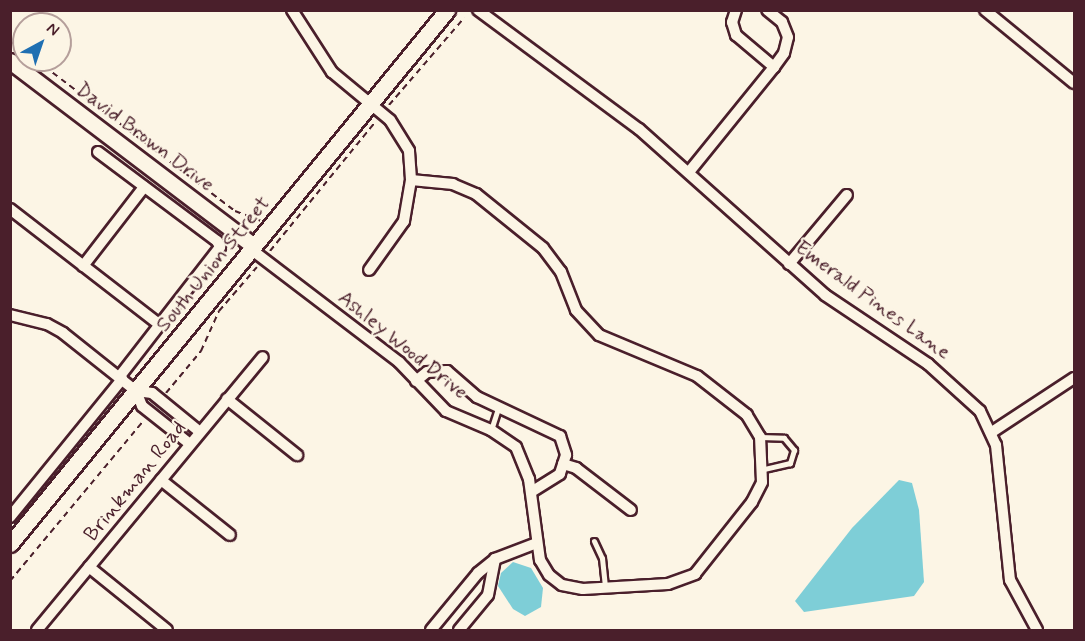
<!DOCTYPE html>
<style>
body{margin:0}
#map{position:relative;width:1085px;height:641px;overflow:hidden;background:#fcf5e5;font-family:Mynerve,sans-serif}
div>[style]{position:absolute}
.water>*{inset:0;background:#7eced7}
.path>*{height:2px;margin-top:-1px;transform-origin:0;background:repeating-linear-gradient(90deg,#4a1f2b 0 6px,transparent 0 10.5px)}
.roads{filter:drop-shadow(2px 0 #4a1f2b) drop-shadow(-2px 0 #4a1f2b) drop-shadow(0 2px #4a1f2b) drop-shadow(0 -2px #4a1f2b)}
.lane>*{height:5px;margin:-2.5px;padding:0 2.5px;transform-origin:2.5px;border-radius:2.5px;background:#fcf5e5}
.street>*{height:10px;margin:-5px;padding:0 5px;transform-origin:5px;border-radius:5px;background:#fcf5e5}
.secondary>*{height:15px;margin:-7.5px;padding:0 7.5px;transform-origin:7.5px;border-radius:7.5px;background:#fcf5e5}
span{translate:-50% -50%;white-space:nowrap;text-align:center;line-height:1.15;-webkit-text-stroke:4.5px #fcf5e5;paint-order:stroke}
.street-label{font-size:21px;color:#4a1f2b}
.frame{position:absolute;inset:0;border:12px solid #4a1f2b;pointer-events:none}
.north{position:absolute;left:12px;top:12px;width:60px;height:60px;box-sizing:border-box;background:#fcf5e5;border:2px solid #b59f9b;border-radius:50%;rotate:40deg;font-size:16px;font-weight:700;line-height:24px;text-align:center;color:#4a1f2b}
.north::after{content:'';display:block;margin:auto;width:21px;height:27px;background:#1f6fb2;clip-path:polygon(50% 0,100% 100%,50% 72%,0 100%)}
</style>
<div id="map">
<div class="water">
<div style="clip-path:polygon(899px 480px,912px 483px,919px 510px,924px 582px,914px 596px,804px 612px,795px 601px,852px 528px)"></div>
<div style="clip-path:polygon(513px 562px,531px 568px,543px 588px,541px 607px,525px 616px,513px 609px,498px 586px,501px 573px)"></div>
</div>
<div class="path">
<div style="left:10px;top:41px;width:17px;rotate:36deg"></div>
<div style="left:36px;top:60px;width:250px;rotate:37.2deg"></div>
<div style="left:235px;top:211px;width:28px;rotate:21deg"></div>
<div style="left:389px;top:105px;width:115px;rotate:-49.2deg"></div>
<div style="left:270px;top:251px;width:168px;rotate:-50.8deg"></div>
<div style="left:166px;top:393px;width:55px;rotate:-50.2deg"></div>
<div style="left:201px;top:351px;width:44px;rotate:-65.8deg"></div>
<div style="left:219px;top:311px;width:58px;rotate:-49.2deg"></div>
<div style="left:10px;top:581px;width:209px;rotate:-50.2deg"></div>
</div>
<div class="roads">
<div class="lane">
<div style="left:491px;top:430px;width:25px;rotate:-72deg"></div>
<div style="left:760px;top:437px;width:24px;rotate:2deg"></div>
<div style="left:784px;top:438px;width:16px;rotate:50deg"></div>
<div style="left:794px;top:450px;width:14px;rotate:107deg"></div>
<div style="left:790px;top:463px;width:27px;rotate:167deg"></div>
<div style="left:594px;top:541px;width:19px;rotate:65deg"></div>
<div style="left:602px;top:558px;width:29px;rotate:84deg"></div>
</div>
<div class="street">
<div style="left:292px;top:10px;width:74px;rotate:57.2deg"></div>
<div style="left:332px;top:72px;width:75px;rotate:39.6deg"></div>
<div style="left:390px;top:120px;width:36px;rotate:58deg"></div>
<div style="left:409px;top:151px;width:29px;rotate:86deg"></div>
<div style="left:411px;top:180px;width:42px;rotate:99.7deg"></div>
<div style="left:404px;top:221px;width:60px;rotate:125.5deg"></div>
<div style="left:478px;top:10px;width:200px;rotate:36.5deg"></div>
<div style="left:639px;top:129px;width:249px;rotate:41.7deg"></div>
<div style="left:825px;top:295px;width:124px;rotate:33.8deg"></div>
<div style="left:928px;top:364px;width:70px;rotate:42.1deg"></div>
<div style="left:980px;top:411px;width:38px;rotate:65deg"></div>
<div style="left:996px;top:445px;width:136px;rotate:84.1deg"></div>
<div style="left:1010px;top:580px;width:57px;rotate:61.6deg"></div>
<div style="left:736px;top:10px;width:13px;rotate:108deg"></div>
<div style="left:732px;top:22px;width:14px;rotate:73deg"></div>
<div style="left:736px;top:35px;width:50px;rotate:40.1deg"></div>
<div style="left:774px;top:67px;width:17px;rotate:-54deg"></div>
<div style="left:784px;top:53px;width:16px;rotate:-76deg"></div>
<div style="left:788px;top:37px;width:16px;rotate:-112deg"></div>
<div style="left:782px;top:22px;width:19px;rotate:-141deg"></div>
<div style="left:985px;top:10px;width:115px;rotate:39.4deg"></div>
<div style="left:98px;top:152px;width:149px;rotate:36.8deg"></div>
<div style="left:217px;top:241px;width:7px;rotate:63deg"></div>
<div style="left:220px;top:247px;width:165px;rotate:127.8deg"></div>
<div style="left:689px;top:172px;width:135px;rotate:-51deg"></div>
<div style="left:10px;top:209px;width:190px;rotate:37.7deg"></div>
<div style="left:252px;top:250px;width:185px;rotate:37.3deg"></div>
<div style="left:399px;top:362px;width:68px;rotate:46.2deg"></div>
<div style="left:446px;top:411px;width:49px;rotate:22.9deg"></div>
<div style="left:491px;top:430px;width:30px;rotate:34deg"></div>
<div style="left:516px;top:447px;width:35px;rotate:68deg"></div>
<div style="left:529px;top:479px;width:82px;rotate:82.3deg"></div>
<div style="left:540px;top:560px;width:17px;rotate:59deg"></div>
<div style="left:549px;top:575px;width:16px;rotate:38deg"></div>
<div style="left:562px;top:585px;width:21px;rotate:11deg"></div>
<div style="left:583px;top:589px;width:85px;rotate:-3.4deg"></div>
<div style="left:668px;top:584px;width:29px;rotate:-20deg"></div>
<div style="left:695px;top:574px;width:92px;rotate:-51.6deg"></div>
<div style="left:752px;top:502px;width:22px;rotate:-63deg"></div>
<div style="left:762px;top:482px;width:45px;rotate:-92.5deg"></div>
<div style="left:760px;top:437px;width:26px;rotate:-121deg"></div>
<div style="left:747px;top:415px;width:63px;rotate:-142deg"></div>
<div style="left:697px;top:376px;width:106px;rotate:-157.3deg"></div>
<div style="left:599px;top:335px;width:34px;rotate:-133deg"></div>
<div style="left:576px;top:310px;width:41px;rotate:-111.5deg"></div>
<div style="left:561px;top:272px;width:30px;rotate:-127deg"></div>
<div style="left:543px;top:248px;width:86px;rotate:-141.1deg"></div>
<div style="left:476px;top:194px;width:25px;rotate:-157deg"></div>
<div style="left:453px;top:184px;width:42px;rotate:-174.6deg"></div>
<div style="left:789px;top:264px;width:90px;rotate:-50deg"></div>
<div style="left:83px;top:266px;width:100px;rotate:-52.3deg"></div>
<div style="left:10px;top:315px;width:38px;rotate:14deg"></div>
<div style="left:47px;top:324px;width:18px;rotate:29deg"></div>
<div style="left:63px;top:333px;width:93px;rotate:38.5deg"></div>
<div style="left:416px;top:381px;width:14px;rotate:-39deg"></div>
<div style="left:427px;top:372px;width:20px;rotate:-3deg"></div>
<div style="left:447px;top:371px;width:40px;rotate:41deg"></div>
<div style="left:477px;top:397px;width:92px;rotate:25.2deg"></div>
<div style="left:560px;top:436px;width:20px;rotate:72deg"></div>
<div style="left:566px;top:455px;width:20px;rotate:108deg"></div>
<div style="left:560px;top:474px;width:34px;rotate:148deg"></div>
<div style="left:136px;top:391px;width:16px;rotate:68deg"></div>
<div style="left:142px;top:406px;width:61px;rotate:38.4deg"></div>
<div style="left:136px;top:391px;width:16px;rotate:7deg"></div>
<div style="left:152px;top:393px;width:62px;rotate:39.1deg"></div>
<div style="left:227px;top:399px;width:90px;rotate:38.7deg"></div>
<div style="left:992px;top:432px;width:98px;rotate:-33.4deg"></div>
<div style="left:563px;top:464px;width:14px;rotate:17deg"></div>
<div style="left:576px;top:468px;width:69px;rotate:37.4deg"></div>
<div style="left:161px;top:480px;width:88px;rotate:38.6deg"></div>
<div style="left:10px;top:517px;width:178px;rotate:-50.9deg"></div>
<div style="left:89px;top:567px;width:100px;rotate:38.9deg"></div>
<div style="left:37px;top:630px;width:354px;rotate:-50.4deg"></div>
<div style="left:431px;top:630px;width:74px;rotate:-50.5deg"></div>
<div style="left:478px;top:573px;width:22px;rotate:-39deg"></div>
<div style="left:495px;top:559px;width:45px;rotate:-20.9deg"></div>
<div style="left:459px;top:630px;width:45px;rotate:-50.4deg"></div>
<div style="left:488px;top:595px;width:37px;rotate:-79deg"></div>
</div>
<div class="secondary">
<div style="left:10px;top:61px;width:306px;rotate:37.2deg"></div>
<div style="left:10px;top:544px;width:690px;rotate:-50.7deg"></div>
</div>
</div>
<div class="street-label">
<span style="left:145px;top:137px;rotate:37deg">David Brown Drive</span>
<span style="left:213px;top:264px;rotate:-51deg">South Union Street</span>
<span style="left:873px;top:300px;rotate:36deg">Emerald Pines Lane</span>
<span style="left:403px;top:345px;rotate:39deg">Ashley Wood Drive</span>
<span style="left:135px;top:481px;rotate:-51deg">Brinkman Road</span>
</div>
<div class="frame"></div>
<div class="north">N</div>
</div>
